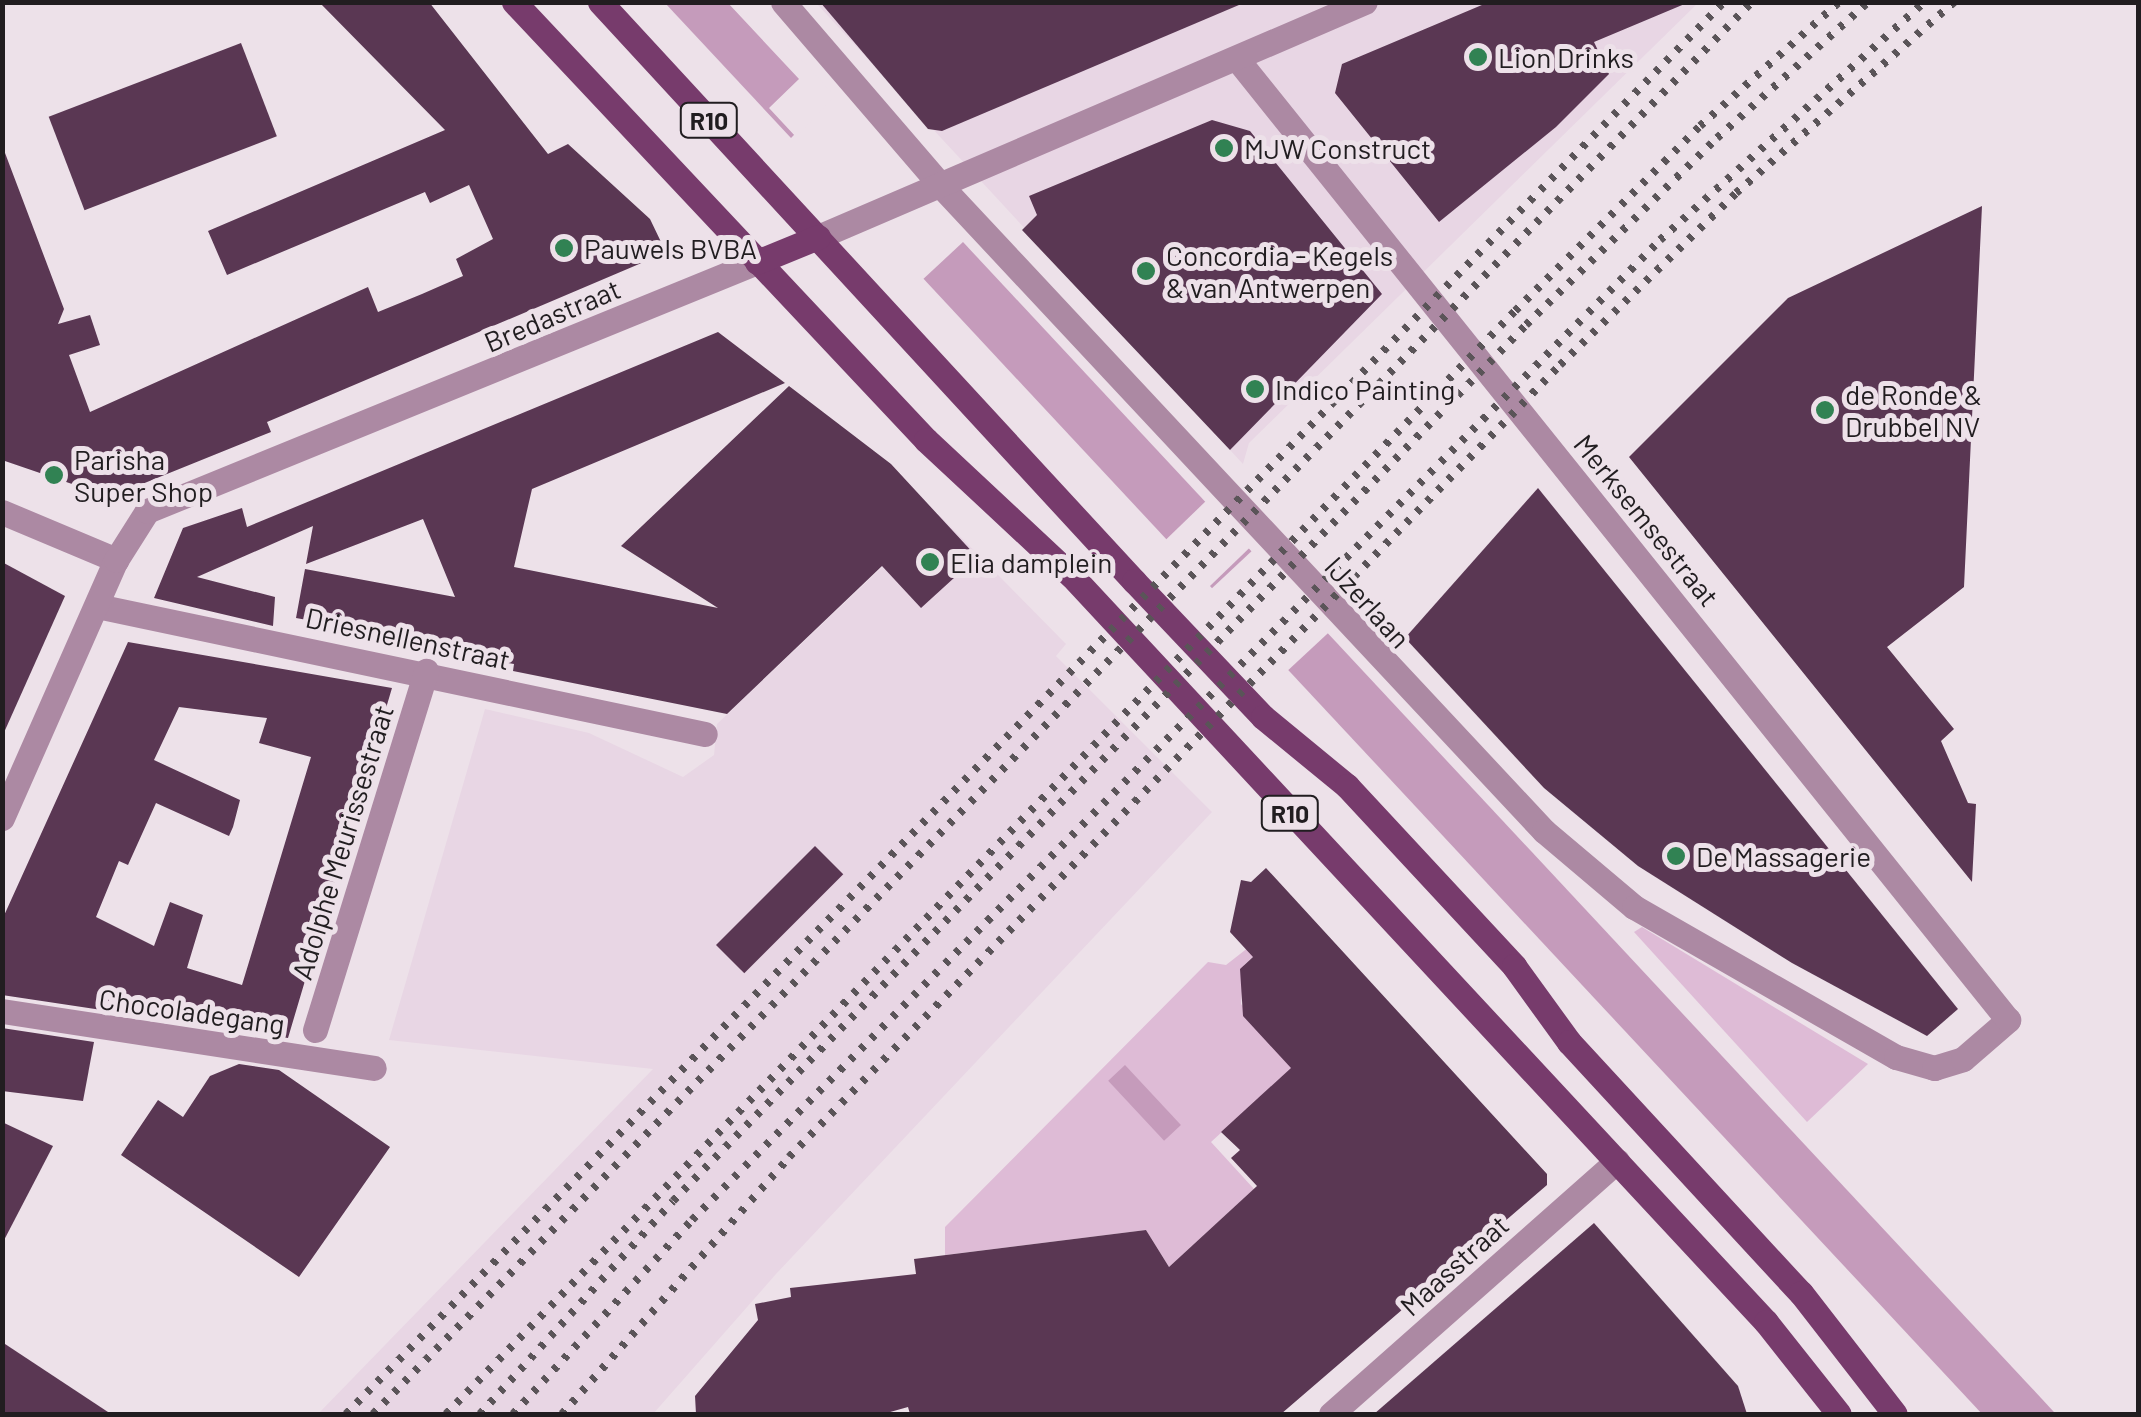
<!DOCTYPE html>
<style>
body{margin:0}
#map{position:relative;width:2141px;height:1417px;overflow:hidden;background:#ede1e9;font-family:Barlow,sans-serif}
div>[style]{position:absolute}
.built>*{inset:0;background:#e8d6e4}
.green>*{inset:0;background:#debbd6}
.water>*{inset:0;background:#c59bbb;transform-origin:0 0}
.pier>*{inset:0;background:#ede1e9;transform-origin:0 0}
.building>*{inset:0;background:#5a3753;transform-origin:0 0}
.minor>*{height:25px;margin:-12.5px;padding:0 12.5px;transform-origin:12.5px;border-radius:12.5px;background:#ac89a3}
.tertiary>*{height:25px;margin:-12.5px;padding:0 12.5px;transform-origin:12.5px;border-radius:12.5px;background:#ac89a3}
.primary>*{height:25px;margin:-12.5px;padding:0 12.5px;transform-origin:12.5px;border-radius:12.5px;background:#773b6c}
.rail>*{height:8px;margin-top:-4px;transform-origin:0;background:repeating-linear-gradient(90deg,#5a5458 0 5px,transparent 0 15px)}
.dots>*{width:28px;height:28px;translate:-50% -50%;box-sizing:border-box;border:5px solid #ede1e9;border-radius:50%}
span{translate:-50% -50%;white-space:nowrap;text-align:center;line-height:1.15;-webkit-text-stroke:10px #ede1e9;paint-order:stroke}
.shield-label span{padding:2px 8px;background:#ede1e9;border:2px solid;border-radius:8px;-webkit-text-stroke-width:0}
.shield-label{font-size:25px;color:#211d20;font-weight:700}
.poi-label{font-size:28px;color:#211d20}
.left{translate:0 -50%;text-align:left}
.street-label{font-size:28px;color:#211d20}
.frame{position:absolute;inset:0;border:5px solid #211d20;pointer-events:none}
</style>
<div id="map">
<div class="built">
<div style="clip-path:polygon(816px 3px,1698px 3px,1249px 443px,1243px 464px)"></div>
<div style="clip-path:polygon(938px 514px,1066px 644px,1056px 656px,1212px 812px,776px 1274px,653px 1414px,318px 1414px,653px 1069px,389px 1040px,485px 709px,589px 733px,683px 777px,714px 755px,717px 724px)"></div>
</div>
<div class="green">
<div style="clip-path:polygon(1642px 927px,1868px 1064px,1807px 1122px,1634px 932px)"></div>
<div style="clip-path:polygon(1249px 947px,1256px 954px,1244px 965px,1241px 1004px,1296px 1064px,1211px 1142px,1254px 1189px,1169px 1267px,1146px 1230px,945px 1255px,945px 1227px,1208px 962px,1226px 965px)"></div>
</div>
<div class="water">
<div style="clip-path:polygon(665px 3px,741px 3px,830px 98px,791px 138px)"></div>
<div style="left:963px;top:242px;width:1601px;height:54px;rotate:47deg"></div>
<div style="left:1125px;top:1065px;width:82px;height:23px;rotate:47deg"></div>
</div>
<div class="pier">
<div style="clip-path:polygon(748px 2px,835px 96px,796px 137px,769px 108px,799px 79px,728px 3px)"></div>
<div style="left:1208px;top:499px;width:64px;height:63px;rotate:46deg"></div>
<div style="left:1255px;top:548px;width:112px;height:64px;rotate:47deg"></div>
</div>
<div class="building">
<div style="clip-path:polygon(319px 2px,429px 2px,548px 154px,568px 144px,650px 219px,662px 244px,658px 256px,267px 422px,271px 432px,110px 497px,2px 460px,2px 145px,64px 309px,58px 324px,90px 315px,100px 345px,69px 355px,90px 412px,368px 287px,378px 312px,422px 294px,463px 276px,456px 259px,493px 239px,469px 185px,430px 203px,425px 192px,227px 275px,208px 231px,445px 130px)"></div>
<div style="clip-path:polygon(820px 2px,1246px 2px,942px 131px,928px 129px)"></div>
<div style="clip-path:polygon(1489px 2px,1687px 3px,1594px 42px,1609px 74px,1556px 127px,1439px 222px,1335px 93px,1342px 64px)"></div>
<div style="left:241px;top:43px;width:100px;height:206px;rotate:69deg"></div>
<div style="clip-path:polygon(1212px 120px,1250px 131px,1382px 294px,1230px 450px,1022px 230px,1037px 215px,1029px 196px)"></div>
<div style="clip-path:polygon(1982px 206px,1964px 587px,1887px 647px,1954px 729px,1941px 741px,1968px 803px,1976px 804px,1972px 882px,1629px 457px,1788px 298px)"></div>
<div style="clip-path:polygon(718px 332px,785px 383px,532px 489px,514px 567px,718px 608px,621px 546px,789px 386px,891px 464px,977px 557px,921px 608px,882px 566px,727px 714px,513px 671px,514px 664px,443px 653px,445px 645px,296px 618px,305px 569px,455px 597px,423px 519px,306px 564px,313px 526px,197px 577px,275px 597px,273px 626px,154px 598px,183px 528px,242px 508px,247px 527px)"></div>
<div style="clip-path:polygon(1538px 488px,1958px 1009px,1927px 1036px,1792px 963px,1638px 866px,1544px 788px,1405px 638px)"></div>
<div style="clip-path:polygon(2px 562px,65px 596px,2px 737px)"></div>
<div style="clip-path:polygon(evenodd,128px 642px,392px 688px,288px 1038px,2px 995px,2px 920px,128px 642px,179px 707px,267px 718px,259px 743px,311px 757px,242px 985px,187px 968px,203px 915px,170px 902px,154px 946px,96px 917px,119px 861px,128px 865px,156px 803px,229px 836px,233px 827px,240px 800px,154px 760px,179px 707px)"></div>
<div style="left:815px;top:846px;width:40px;height:140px;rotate:45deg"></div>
<div style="clip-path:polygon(1266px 868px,1547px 1174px,1547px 1185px,1281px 1414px,910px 1414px,908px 1407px,883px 1414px,696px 1414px,695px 1396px,758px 1320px,755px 1304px,791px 1297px,790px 1288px,916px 1274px,914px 1259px,1146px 1230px,1169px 1267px,1257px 1186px,1231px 1158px,1240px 1150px,1221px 1132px,1291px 1068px,1243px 1016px,1240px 969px,1253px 957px,1230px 932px,1241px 880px,1251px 882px)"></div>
<div style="clip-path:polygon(2px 1028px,94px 1042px,83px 1101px,2px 1091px)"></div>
<div style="clip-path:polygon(239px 1064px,279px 1070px,390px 1147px,299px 1277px,121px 1155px,158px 1100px,183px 1117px,210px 1076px)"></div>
<div style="clip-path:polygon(2px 1122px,53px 1146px,2px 1244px)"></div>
<div style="clip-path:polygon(1594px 1223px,1738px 1386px,1747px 1414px,1374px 1414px)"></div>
<div style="clip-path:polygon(2px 1342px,111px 1414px,2px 1414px)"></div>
</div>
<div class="minor">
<div style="left:783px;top:2px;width:243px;rotate:49.3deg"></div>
<div style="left:941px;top:186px;width:883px;rotate:46.93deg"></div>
<div style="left:1544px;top:831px;width:118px;rotate:40.2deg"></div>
<div style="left:1634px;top:907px;width:302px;rotate:29.8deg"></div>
<div style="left:1896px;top:1057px;width:40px;rotate:16deg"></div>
<div style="left:1934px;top:1068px;width:30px;rotate:-17deg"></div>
<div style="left:1963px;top:1059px;width:60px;rotate:-40.9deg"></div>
<div style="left:2008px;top:1020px;width:1232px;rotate:-128.74deg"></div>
<div style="left:818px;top:237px;width:595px;rotate:-23.25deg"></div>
<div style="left:2px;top:512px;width:124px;rotate:22.8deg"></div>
<div style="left:97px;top:606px;width:621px;rotate:11.89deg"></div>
<div style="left:2px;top:1011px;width:376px;rotate:8.7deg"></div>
<div style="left:315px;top:1030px;width:376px;rotate:-72.8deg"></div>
<div style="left:1331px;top:1414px;width:382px;rotate:-41.5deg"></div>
</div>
<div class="tertiary">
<div style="left:2px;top:818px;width:282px;rotate:-66.2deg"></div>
<div style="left:116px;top:560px;width:58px;rotate:-57.7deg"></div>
<div style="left:147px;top:511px;width:659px;rotate:-22.21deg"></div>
</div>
<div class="primary">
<div style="left:514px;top:2px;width:601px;rotate:46.75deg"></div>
<div style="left:926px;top:440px;width:198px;rotate:43deg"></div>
<div style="left:1071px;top:575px;width:1020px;rotate:47.07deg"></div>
<div style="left:1766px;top:1322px;width:117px;rotate:51.6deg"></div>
<div style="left:600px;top:2px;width:788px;rotate:47.32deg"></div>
<div style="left:1134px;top:581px;width:187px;rotate:46.5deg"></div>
<div style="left:1263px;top:717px;width:109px;rotate:39.4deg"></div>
<div style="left:1347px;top:786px;width:246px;rotate:47.1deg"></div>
<div style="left:1514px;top:966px;width:94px;rotate:54.1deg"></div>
<div style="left:1569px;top:1042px;width:342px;rotate:47.3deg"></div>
<div style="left:1801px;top:1293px;width:153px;rotate:52.2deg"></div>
<div style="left:757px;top:262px;width:66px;rotate:-22.3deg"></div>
</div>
<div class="rail">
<div style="left:346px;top:1414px;width:1973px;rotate:-45.7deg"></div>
<div style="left:373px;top:1414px;width:1974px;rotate:-45.68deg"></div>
<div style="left:446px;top:1414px;width:1536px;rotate:-45.9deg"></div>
<div style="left:1515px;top:311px;width:262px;rotate:-45deg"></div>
<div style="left:1700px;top:126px;width:186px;rotate:-41.7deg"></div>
<div style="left:480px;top:1414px;width:287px;rotate:-47.8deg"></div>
<div style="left:673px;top:1201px;width:1223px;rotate:-45.76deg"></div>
<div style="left:1526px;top:325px;width:267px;rotate:-44.4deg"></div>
<div style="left:1717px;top:138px;width:203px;rotate:-42deg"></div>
<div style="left:513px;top:1414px;width:264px;rotate:-47.3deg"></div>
<div style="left:692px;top:1220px;width:1377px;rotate:-45.35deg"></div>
<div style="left:1660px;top:240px;width:355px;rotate:-42deg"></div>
<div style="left:562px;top:1414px;width:343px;rotate:-48.5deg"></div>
<div style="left:789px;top:1157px;width:1105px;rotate:-45.77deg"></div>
<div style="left:1560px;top:365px;width:246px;rotate:-44.3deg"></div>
<div style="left:1736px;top:193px;width:290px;rotate:-41.2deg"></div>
</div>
<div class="dots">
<div style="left:1478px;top:57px;background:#318253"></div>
<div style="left:1224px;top:148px;background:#318253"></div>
<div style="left:564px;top:248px;background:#318253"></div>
<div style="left:1146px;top:271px;background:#318253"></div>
<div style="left:1255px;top:389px;background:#318253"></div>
<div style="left:1825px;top:410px;background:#318253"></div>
<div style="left:54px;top:475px;background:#318253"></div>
<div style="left:930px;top:562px;background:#318253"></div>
<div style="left:1676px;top:856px;background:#318253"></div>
</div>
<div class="shield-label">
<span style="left:709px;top:120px">R10</span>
<span style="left:1290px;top:813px">R10</span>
</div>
<div class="poi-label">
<span class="left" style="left:1498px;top:57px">Lion Drinks</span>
<span class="left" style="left:1244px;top:148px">MJW Construct</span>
<span class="left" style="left:584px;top:248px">Pauwels BVBA</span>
<span class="left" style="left:1166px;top:271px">Concordia - Kegels<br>&amp; van Antwerpen</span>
<span class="left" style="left:1275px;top:389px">Indico Painting</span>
<span class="left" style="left:1845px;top:410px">de Ronde &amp;<br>Drubbel NV</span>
<span class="left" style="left:74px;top:475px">Parisha<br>Super Shop</span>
<span class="left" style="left:950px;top:562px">Elia damplein</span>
<span class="left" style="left:1696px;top:856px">De Massagerie</span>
</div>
<div class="street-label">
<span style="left:552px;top:315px;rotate:-23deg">Bredastraat</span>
<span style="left:1647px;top:520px;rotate:51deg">Merksemsestraat</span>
<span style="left:1368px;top:602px;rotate:48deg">IJzerlaan</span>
<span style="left:408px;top:638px;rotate:12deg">Driesnellenstraat</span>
<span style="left:342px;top:842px;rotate:-73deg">Adolphe Meurissestraat</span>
<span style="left:192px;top:1011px;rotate:8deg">Chocoladegang</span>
<span style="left:1454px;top:1265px;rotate:-42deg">Maasstraat</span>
</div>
<div class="frame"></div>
</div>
